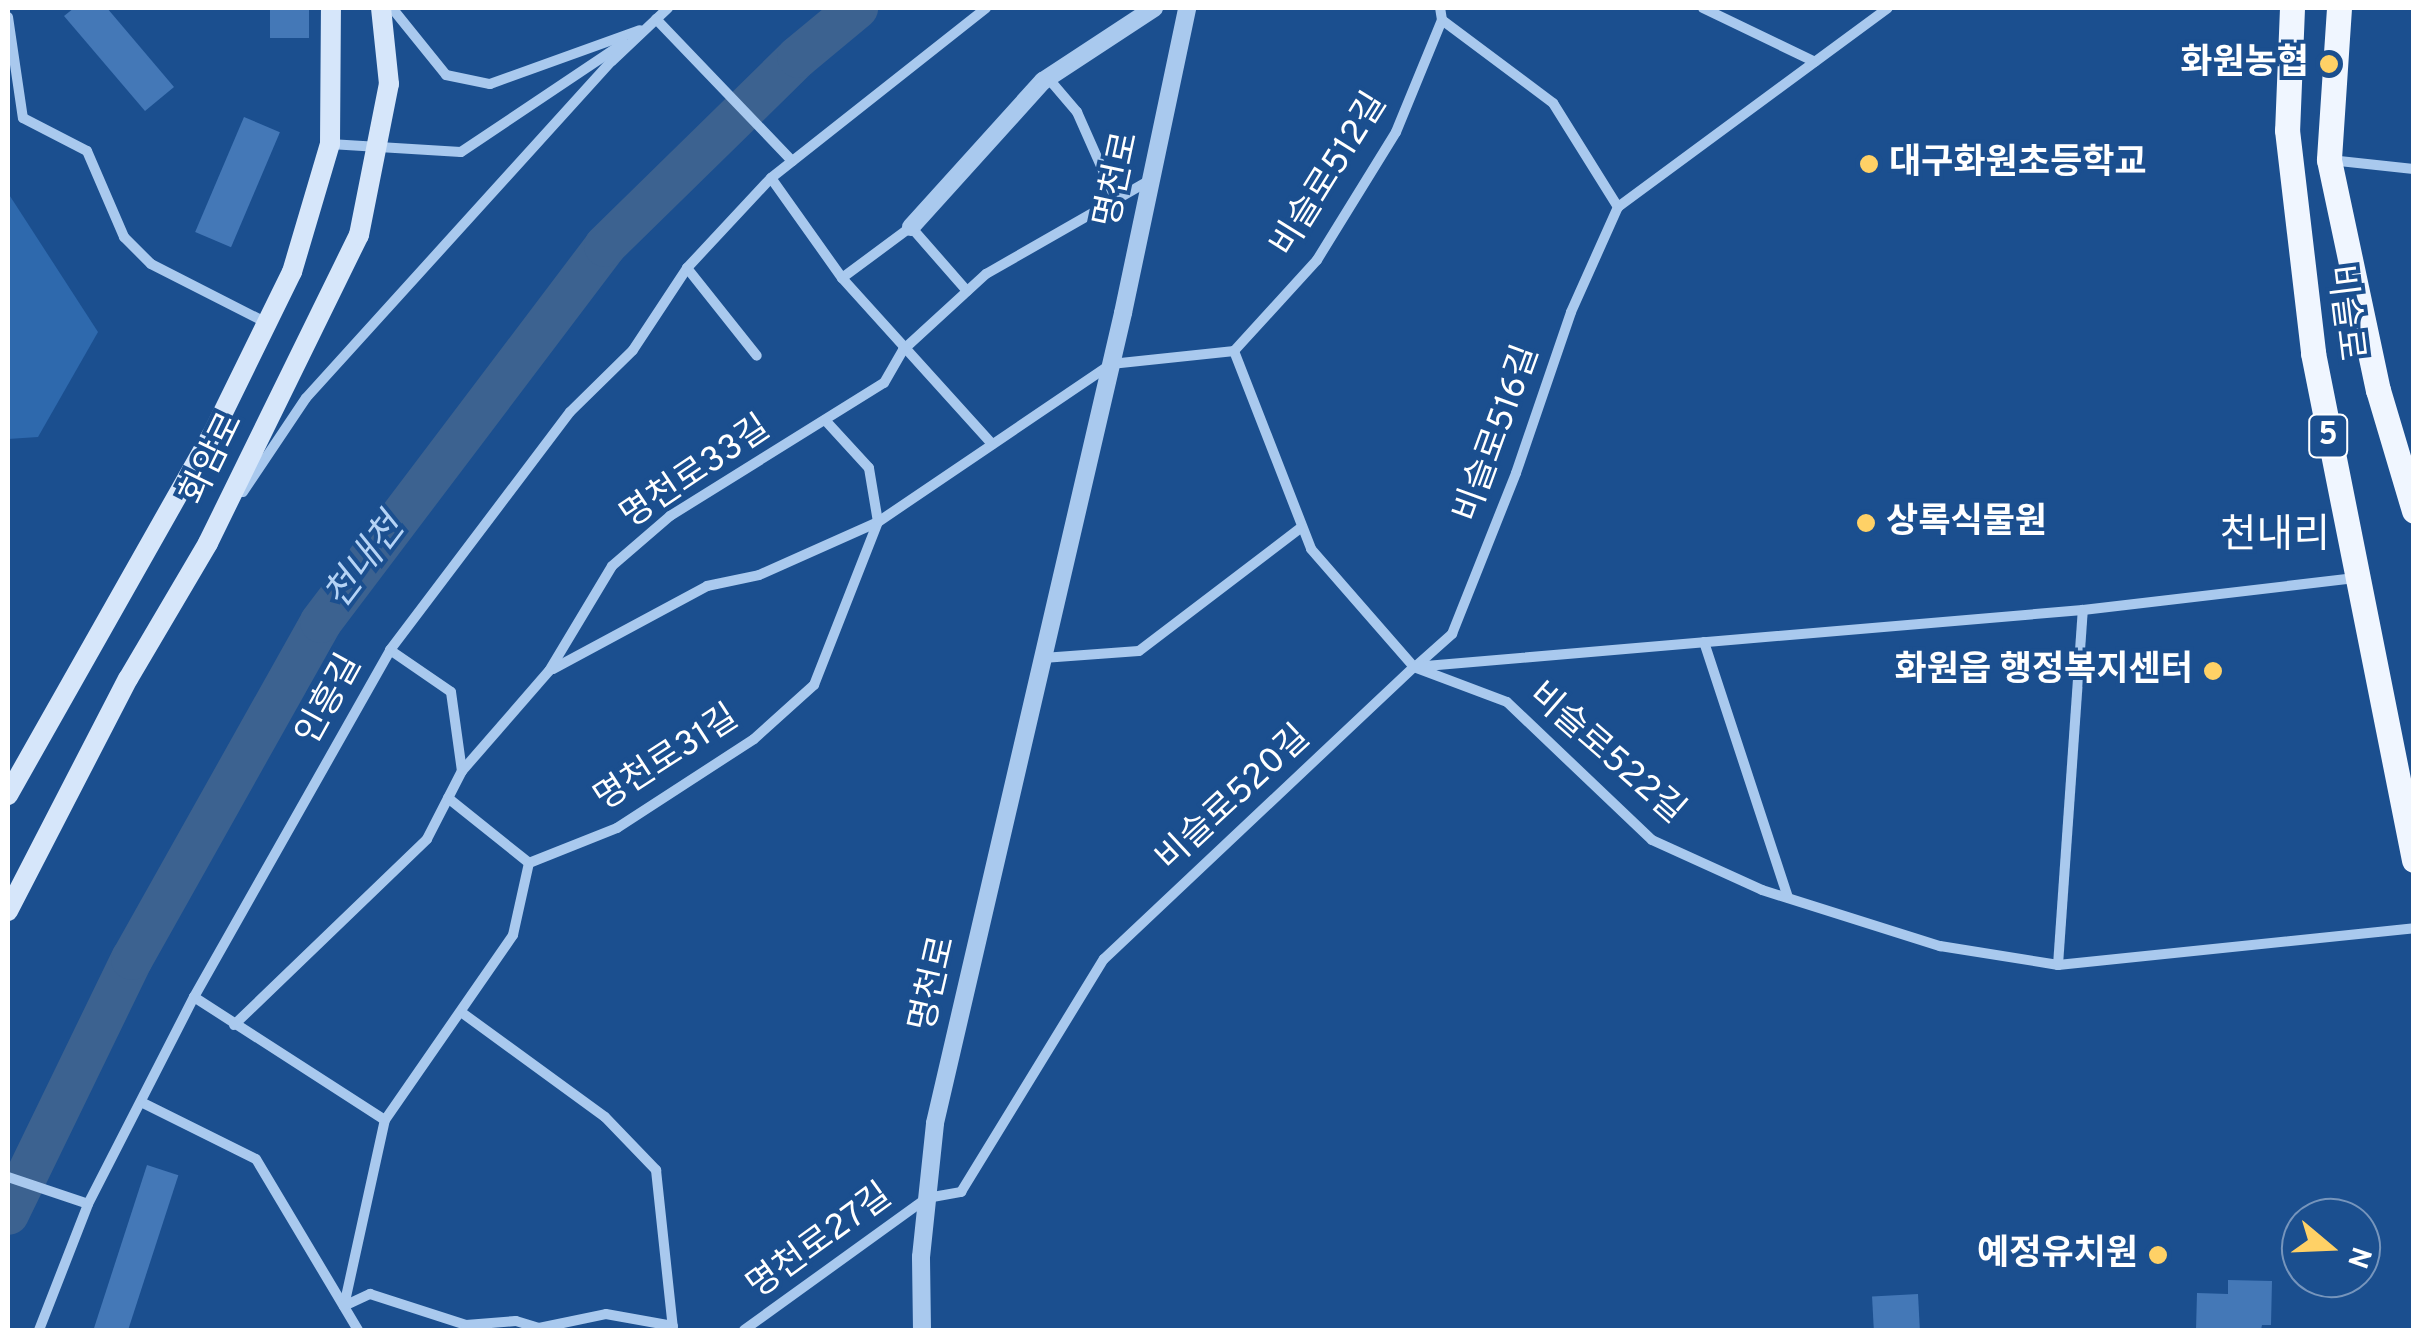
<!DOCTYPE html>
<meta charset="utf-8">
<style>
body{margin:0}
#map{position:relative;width:2421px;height:1338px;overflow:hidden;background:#1b4f8f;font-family:Overpass,"Noto Sans KR",sans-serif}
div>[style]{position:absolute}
.green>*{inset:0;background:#2e69ad}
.river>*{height:42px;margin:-21px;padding:0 21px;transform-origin:21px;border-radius:21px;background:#3c6290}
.building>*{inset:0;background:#4478b7;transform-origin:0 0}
.minor>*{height:10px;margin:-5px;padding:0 5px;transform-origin:5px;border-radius:5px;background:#a9c9ee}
.tertiary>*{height:18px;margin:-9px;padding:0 9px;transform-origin:9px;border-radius:9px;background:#a9c9ee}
.secondary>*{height:20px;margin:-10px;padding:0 10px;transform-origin:10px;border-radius:10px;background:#d6e6fa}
.primary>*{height:25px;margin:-12.5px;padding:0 12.5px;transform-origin:12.5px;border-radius:12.5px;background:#f0f6ff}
.dots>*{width:28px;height:28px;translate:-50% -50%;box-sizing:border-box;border:5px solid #1b4f8f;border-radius:50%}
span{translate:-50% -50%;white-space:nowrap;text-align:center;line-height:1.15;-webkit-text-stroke:8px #1b4f8f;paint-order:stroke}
.shield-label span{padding:2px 8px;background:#1b4f8f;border:2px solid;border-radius:8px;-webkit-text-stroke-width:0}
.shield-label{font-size:32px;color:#fff;font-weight:700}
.poi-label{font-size:35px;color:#fff;font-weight:700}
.right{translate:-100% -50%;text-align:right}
.left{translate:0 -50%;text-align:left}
.street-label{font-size:35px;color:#fff}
.water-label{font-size:38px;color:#b5d3f5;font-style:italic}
.quarter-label{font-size:40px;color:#fff}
.frame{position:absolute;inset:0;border:10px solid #fff;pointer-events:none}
.north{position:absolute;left:2281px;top:1198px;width:100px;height:100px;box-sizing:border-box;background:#1b4f8f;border:2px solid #7695bc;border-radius:50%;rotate:109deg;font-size:28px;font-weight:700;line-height:40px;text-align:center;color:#fff}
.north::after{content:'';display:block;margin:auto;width:35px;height:45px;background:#ffd166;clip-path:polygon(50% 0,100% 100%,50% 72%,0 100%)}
</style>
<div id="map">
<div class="green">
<div style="clip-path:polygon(8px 193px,98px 332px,38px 437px,8px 439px)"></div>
</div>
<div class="river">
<div style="left:8px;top:1214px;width:284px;rotate:-64.1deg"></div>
<div style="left:132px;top:959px;width:386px;rotate:-60.7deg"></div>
<div style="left:321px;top:622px;width:471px;rotate:-52.9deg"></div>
<div style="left:605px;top:246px;width:270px;rotate:-44.4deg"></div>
<div style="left:798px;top:57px;width:77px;rotate:-39.7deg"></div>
</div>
<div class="building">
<div style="clip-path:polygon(74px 8px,107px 8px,174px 87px,145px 111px,64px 16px)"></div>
<div style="left:270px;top:8px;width:39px;height:30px"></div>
<div style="left:244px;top:117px;width:39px;height:125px;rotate:23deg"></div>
<div style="left:147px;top:1165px;width:33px;height:174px;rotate:18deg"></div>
<div style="clip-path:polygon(2228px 1280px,2272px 1281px,2271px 1325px,2262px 1325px,2261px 1330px,2196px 1330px,2197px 1293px,2228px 1294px)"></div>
<div style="left:1918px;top:1294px;width:36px;height:46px;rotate:87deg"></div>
</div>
<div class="minor">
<div style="left:392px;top:8px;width:86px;rotate:51.1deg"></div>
<div style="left:446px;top:75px;width:45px;rotate:11.6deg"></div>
<div style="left:490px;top:84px;width:159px;rotate:-19.8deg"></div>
<div style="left:1703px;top:8px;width:124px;rotate:25.7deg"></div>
<div style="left:8px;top:17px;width:102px;rotate:81.6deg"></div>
<div style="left:23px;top:118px;width:72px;rotate:27.3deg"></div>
<div style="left:87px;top:151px;width:94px;rotate:66.7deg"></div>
<div style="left:124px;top:237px;width:38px;rotate:45deg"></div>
<div style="left:151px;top:264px;width:130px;rotate:27deg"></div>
<div style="left:656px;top:19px;width:197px;rotate:46.2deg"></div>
<div style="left:1442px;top:20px;width:139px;rotate:36.8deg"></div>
<div style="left:1553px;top:103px;width:123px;rotate:58deg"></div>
<div style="left:1048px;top:78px;width:45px;rotate:49.5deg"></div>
<div style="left:1077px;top:112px;width:96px;rotate:66.1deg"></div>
<div style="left:330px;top:144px;width:131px;rotate:3.5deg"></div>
<div style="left:461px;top:152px;width:196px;rotate:-33.8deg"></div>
<div style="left:2330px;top:160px;width:84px;rotate:6.1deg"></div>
<div style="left:771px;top:178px;width:123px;rotate:54.6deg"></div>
<div style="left:842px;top:278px;width:224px;rotate:47.9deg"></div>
<div style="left:687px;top:268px;width:112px;rotate:51.5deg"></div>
<div style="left:842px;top:278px;width:86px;rotate:-36.5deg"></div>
<div style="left:911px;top:227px;width:85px;rotate:48.8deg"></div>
<div style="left:1234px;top:351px;width:212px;rotate:68.7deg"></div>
<div style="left:1311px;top:549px;width:157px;rotate:48.9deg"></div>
<div style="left:1414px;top:667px;width:99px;rotate:20.6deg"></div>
<div style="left:1507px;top:702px;width:200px;rotate:43.6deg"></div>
<div style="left:1652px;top:840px;width:121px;rotate:24.4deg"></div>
<div style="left:1762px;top:890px;width:187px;rotate:17.5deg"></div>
<div style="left:1940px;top:946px;width:120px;rotate:9.1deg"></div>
<div style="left:2058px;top:965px;width:358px;rotate:-5.9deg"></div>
<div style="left:243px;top:492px;width:113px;rotate:-56.2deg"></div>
<div style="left:306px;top:398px;width:455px;rotate:-47.8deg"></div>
<div style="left:612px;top:61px;width:77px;rotate:-43.4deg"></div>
<div style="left:1704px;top:642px;width:269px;rotate:71.8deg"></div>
<div style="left:390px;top:650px;width:74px;rotate:34.5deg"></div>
<div style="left:451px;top:692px;width:80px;rotate:82.1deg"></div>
<div style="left:1043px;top:658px;width:96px;rotate:-4.2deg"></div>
<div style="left:1139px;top:651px;width:205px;rotate:-37.3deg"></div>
<div style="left:1415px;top:667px;width:50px;rotate:-41.7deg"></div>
<div style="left:1452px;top:634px;width:173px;rotate:-68.3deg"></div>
<div style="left:1516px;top:473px;width:170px;rotate:-71.1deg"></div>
<div style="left:1571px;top:312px;width:115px;rotate:-65.9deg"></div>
<div style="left:1618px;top:207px;width:335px;rotate:-36.4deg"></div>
<div style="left:553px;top:669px;width:175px;rotate:-28.3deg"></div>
<div style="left:707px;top:586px;width:53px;rotate:-11.9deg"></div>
<div style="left:759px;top:575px;width:130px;rotate:-24deg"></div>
<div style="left:878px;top:522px;width:55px;rotate:-99.5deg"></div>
<div style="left:869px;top:468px;width:65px;rotate:-132.5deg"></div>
<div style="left:448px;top:798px;width:104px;rotate:38.7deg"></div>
<div style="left:2058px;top:965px;width:356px;rotate:-86deg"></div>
<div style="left:194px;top:997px;width:227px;rotate:32.8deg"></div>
<div style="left:461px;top:1012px;width:178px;rotate:36.1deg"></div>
<div style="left:605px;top:1117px;width:74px;rotate:46.1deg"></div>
<div style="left:656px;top:1170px;width:161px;rotate:83.9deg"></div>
<div style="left:234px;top:1025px;width:268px;rotate:-43.9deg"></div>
<div style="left:427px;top:839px;width:76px;rotate:-62.8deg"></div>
<div style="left:462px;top:771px;width:133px;rotate:-49deg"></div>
<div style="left:549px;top:671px;width:122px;rotate:-59deg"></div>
<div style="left:612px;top:566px;width:77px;rotate:-40.8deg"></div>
<div style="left:670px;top:516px;width:252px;rotate:-31.9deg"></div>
<div style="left:884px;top:383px;width:38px;rotate:-60deg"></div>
<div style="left:903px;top:350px;width:113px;rotate:-42.5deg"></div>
<div style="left:986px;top:274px;width:189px;rotate:-29.8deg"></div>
<div style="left:141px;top:1102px;width:128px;rotate:26.4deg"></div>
<div style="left:256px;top:1159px;width:199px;rotate:59.2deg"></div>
<div style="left:8px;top:1177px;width:84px;rotate:18.6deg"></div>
<div style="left:344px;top:1306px;width:190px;rotate:-77.6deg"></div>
<div style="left:385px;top:1120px;width:225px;rotate:-55.3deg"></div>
<div style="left:513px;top:935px;width:74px;rotate:-77.5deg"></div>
<div style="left:529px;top:863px;width:95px;rotate:-21.7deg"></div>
<div style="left:617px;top:828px;width:163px;rotate:-33deg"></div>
<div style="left:754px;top:739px;width:81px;rotate:-42deg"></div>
<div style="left:814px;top:685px;width:175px;rotate:-68.6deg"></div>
<div style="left:878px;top:522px;width:282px;rotate:-34.1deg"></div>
<div style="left:1111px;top:364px;width:124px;rotate:-6deg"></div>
<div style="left:1234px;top:351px;width:123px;rotate:-47.6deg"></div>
<div style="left:1317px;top:260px;width:150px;rotate:-58.3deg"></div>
<div style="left:1396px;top:132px;width:121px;rotate:-67.7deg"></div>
<div style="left:1442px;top:20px;width:12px;rotate:-99deg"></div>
<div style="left:344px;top:1306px;width:29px;rotate:-25deg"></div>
<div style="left:370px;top:1294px;width:101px;rotate:17.9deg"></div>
<div style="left:466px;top:1325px;width:50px;rotate:-4.6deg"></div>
<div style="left:516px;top:1321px;width:24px;rotate:17deg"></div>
<div style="left:539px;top:1328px;width:68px;rotate:-11.8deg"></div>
<div style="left:606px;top:1314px;width:68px;rotate:10.2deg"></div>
<div style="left:39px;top:1330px;width:135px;rotate:-68.7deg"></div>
<div style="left:88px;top:1204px;width:233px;rotate:-62.9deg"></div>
<div style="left:194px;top:997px;width:399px;rotate:-60.5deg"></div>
<div style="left:390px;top:650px;width:298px;rotate:-52.9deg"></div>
<div style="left:570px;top:412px;width:88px;rotate:-44.5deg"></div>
<div style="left:633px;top:350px;width:98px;rotate:-56.6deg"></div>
<div style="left:687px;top:268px;width:123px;rotate:-47deg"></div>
<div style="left:771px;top:178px;width:274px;rotate:-38.3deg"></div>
<div style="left:744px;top:1330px;width:226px;rotate:-35.8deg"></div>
<div style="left:927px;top:1198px;width:35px;rotate:-10deg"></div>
<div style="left:961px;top:1192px;width:273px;rotate:-58.5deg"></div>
<div style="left:1104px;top:959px;width:426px;rotate:-43.3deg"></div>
<div style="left:1414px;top:667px;width:671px;rotate:-4.87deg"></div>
<div style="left:2083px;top:610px;width:274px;rotate:-6.7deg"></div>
</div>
<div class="tertiary">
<div style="left:911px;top:227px;width:197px;rotate:-47.9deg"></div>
<div style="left:1043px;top:81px;width:133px;rotate:-33.3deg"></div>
<div style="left:922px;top:1330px;width:73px;rotate:-90.8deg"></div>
<div style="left:921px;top:1257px;width:135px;rotate:-84deg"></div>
<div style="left:935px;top:1123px;width:832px;rotate:-76.93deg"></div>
<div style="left:1123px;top:313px;width:312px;rotate:-78.1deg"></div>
</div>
<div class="secondary">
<div style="left:8px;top:795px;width:414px;rotate:-60.5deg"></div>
<div style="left:212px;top:435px;width:182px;rotate:-63.9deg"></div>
<div style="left:292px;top:272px;width:134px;rotate:-73.5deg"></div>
<div style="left:330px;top:144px;width:136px;rotate:-89.6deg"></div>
<div style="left:8px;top:911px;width:261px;rotate:-62.7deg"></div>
<div style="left:128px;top:679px;width:158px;rotate:-59.5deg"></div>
<div style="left:208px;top:543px;width:343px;rotate:-63.9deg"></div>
<div style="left:359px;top:235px;width:154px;rotate:-78.8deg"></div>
<div style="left:389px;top:84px;width:76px;rotate:-96deg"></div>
</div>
<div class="primary">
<div style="left:2292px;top:8px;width:122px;rotate:92.3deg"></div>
<div style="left:2287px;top:130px;width:225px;rotate:83.3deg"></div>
<div style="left:2313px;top:353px;width:517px;rotate:78.73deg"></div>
<div style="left:2339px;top:8px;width:152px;rotate:93.8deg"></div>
<div style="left:2329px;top:160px;width:235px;rotate:78deg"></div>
<div style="left:2378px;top:390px;width:126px;rotate:73.4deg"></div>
</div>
<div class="dots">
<div style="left:2329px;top:64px;background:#ffd166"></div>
<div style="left:1869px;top:164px;background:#ffd166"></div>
<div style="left:1866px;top:523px;background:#ffd166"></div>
<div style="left:2213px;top:671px;background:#ffd166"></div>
<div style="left:2158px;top:1255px;background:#ffd166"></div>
</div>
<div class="shield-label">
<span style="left:2328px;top:436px">5</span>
</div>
<div class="poi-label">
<span class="right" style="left:2309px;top:64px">화원농협</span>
<span class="left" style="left:1889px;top:164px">대구화원초등학교</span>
<span class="left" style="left:1886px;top:523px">상록식물원</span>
<span class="right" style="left:2193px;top:671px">화원읍 행정복지센터</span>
<span class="right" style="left:2138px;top:1255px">예정유치원</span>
</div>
<div class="street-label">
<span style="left:1330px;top:175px;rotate:-58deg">비슬로512길</span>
<span style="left:1118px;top:180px;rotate:-78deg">명천로</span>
<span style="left:2344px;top:313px;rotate:83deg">비슬로</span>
<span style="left:1498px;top:434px;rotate:-70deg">비슬로516길</span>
<span style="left:213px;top:459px;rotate:-64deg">화암로</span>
<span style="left:696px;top:473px;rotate:-34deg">명천로33길</span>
<span style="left:330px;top:700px;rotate:-61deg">인흥길</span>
<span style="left:1606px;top:754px;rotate:41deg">비슬로522길</span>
<span style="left:667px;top:759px;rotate:-33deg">명천로31길</span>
<span style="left:1234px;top:799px;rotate:-43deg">비슬로520길</span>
<span style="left:934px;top:984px;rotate:-77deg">명천로</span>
<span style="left:820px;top:1242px;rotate:-36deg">명천로27길</span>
</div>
<div class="water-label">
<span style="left:366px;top:563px;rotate:-53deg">천내천</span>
</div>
<div class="quarter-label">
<span style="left:2275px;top:537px">천내리</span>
</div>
<div class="frame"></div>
<div class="north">N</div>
</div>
